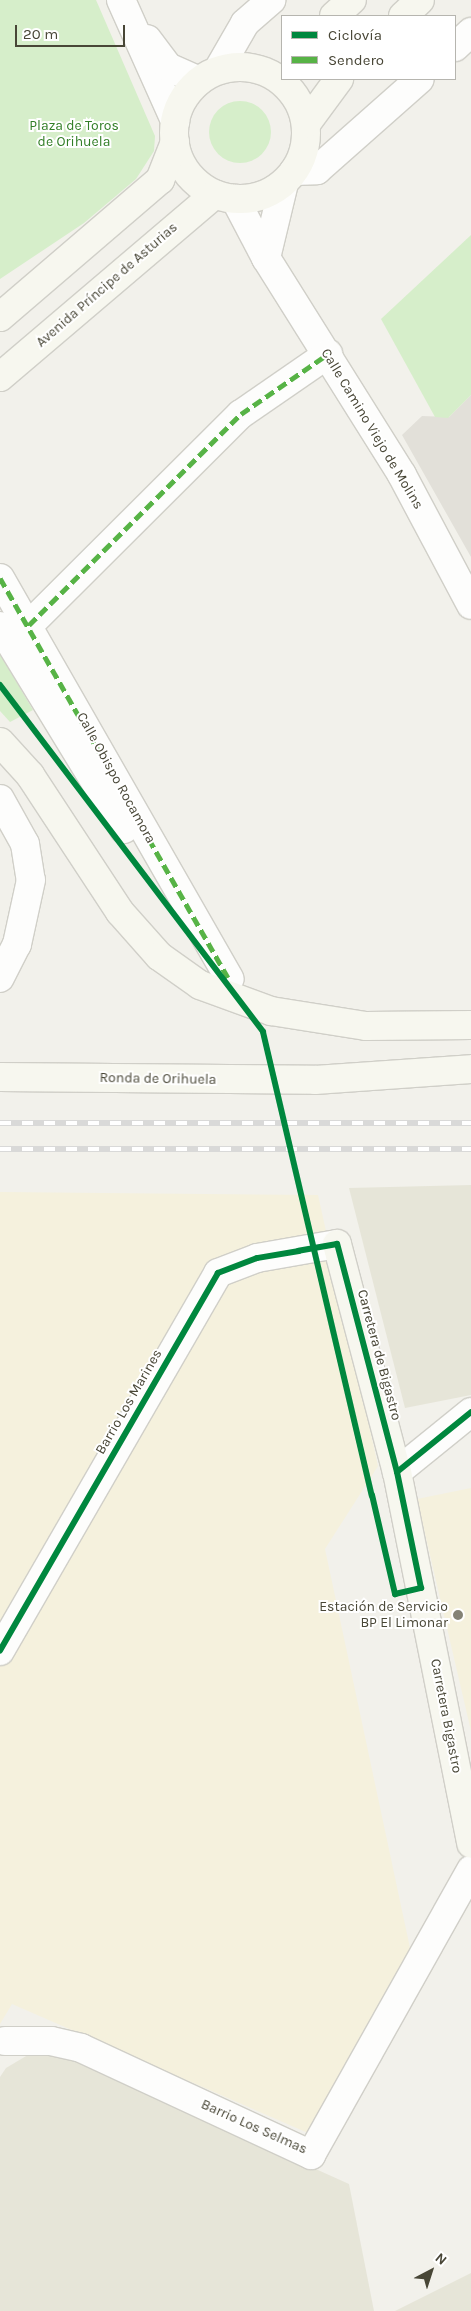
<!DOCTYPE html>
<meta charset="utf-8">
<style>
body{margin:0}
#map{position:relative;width:471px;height:2311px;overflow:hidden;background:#f2f1eb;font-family:Karla,sans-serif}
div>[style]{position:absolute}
.residential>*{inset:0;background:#e6e5d8}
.commercial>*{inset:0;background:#f5f1dd}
.industrial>*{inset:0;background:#e2e0d9}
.green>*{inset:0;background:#d6eeca}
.round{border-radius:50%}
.roads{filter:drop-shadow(1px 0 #d0cfc8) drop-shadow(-1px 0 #d0cfc8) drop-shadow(0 1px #d0cfc8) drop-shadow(0 -1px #d0cfc8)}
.street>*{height:28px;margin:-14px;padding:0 14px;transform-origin:14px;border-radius:14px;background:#fdfdfc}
.secondary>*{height:28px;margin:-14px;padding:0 14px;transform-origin:14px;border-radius:14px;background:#f7f7ef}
.secondary>.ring{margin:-14px;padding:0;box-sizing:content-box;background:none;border:28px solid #f7f7ef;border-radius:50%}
.rail>*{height:5.5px;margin-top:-2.75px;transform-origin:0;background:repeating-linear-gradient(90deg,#fff 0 11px,#d9d9d8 0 22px);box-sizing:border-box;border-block:1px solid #d9d9d8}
.path-bridge>*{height:3px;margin-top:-1.5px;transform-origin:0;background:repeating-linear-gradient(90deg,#d2d1ca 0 2.5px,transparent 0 5px)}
.quiet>*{height:5px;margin-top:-2.5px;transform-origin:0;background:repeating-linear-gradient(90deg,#57b346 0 10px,transparent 0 15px)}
.cycleway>*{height:6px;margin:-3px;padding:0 3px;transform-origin:3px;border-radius:3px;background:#00873e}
.dots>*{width:14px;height:14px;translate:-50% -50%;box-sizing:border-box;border:2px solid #fff;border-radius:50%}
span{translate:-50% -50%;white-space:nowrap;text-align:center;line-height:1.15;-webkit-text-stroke:4px #fff;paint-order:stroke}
.park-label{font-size:14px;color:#317e26}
.street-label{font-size:14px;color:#484636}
.poi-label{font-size:14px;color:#484636}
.right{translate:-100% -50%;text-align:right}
.legend{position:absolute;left:281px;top:15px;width:175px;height:65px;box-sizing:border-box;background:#fff;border:1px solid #b6b5af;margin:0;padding:6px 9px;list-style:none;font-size:15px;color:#484636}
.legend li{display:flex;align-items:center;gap:10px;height:25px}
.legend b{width:25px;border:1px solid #b6b5af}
.north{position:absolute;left:406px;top:2246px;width:50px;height:50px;-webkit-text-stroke:4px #fff;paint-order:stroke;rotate:40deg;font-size:14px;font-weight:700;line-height:20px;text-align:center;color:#484636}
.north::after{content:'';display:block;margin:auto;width:18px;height:22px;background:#484636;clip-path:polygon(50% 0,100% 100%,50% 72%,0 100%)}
.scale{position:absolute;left:15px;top:25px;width:110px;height:22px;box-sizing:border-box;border:2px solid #484636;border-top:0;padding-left:6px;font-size:15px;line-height:18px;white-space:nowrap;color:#484636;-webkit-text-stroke:4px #fff;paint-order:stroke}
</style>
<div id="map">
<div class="residential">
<div style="clip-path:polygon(471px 1185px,471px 1395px,405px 1408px,349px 1188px)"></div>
<div style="clip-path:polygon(43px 2046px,349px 2184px,374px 2311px,0 2311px,0 2077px,6px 2068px)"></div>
<div style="clip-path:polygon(471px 2273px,471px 2311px,395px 2311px)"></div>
</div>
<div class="commercial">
<div style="clip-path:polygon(0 1192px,318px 1195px,378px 1466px,325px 1549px,410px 1948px,308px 2133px,12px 2004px,0 2024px)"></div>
<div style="clip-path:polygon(471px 1488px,471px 1731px,417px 1499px)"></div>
</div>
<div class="industrial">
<div style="clip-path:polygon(471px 395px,471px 557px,402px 435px,422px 416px,449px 417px)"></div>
</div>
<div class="green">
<div style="clip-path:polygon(0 0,96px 0,155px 136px,154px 151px,136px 179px,84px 223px,0 279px)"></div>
<div class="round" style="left:209px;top:101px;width:62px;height:62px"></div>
<div style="clip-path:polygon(471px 235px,471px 395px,448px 418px,435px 417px,381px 319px)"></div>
<div style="clip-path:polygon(0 654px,33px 710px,10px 722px,0 711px)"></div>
</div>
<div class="roads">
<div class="street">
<div style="left:121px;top:0;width:133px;rotate:65.9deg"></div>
<div style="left:147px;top:39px;width:35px;rotate:53deg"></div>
<div style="left:168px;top:67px;width:34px;rotate:24deg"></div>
<div style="left:455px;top:47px;width:22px;rotate:-43deg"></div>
<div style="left:218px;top:70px;width:54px;rotate:-60.1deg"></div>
<div style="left:245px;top:23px;width:35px;rotate:-41deg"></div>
<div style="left:294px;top:171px;width:23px;rotate:-2deg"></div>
<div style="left:317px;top:170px;width:137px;rotate:-41.5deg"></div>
<div style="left:235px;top:199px;width:67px;rotate:62.3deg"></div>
<div style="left:266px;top:258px;width:256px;rotate:57.9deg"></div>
<div style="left:402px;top:475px;width:147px;rotate:62deg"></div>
<div style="left:266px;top:258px;width:77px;rotate:-76.5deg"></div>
<div style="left:0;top:578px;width:462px;rotate:60.2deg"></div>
<div style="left:29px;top:625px;width:299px;rotate:-44.9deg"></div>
<div style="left:241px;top:414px;width:106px;rotate:-34.6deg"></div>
<div style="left:0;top:626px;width:238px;rotate:58.6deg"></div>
<div style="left:0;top:799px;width:51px;rotate:60.9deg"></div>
<div style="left:25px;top:844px;width:36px;rotate:81deg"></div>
<div style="left:31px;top:880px;width:66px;rotate:102.3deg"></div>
<div style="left:17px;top:944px;width:38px;rotate:117deg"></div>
<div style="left:397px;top:1472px;width:95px;rotate:-39deg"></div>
<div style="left:0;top:1651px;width:436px;rotate:-60deg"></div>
<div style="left:218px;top:1273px;width:42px;rotate:-21deg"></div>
<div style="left:257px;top:1258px;width:81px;rotate:-9.9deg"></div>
<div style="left:5px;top:2041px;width:46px"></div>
<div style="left:51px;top:2041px;width:31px;rotate:13deg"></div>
<div style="left:81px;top:2048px;width:254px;rotate:24.9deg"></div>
<div style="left:311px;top:2155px;width:327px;rotate:-60.7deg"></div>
</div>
<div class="secondary">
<div style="left:334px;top:16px;width:24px;rotate:-42deg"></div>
<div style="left:403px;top:16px;width:23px;rotate:-43deg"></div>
<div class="ring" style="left:174px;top:67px;width:104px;height:104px"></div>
<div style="left:306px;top:124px;width:56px;rotate:-53.7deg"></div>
<div style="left:0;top:317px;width:211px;rotate:-40.6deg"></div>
<div style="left:160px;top:180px;width:41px;rotate:-68.5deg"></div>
<div style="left:0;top:377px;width:282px;rotate:-40.4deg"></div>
<div style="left:0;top:742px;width:45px;rotate:47.7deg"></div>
<div style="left:30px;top:775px;width:164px;rotate:56.7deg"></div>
<div style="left:120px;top:912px;width:59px;rotate:48.4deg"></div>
<div style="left:159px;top:956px;width:50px;rotate:35.3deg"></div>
<div style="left:200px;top:985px;width:76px;rotate:20.1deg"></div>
<div style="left:271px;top:1011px;width:96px;rotate:9deg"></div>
<div style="left:366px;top:1026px;width:105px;rotate:-0.5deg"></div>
<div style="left:0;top:1077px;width:315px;rotate:0.5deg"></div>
<div style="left:315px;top:1080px;width:156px;rotate:-4deg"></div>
<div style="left:337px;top:1244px;width:236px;rotate:75.3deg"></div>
<div style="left:397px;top:1472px;width:379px;rotate:78.7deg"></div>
</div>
</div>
<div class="rail">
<div style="left:0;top:1123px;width:471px"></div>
<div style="left:0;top:1149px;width:471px"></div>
</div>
<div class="path-bridge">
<div style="left:23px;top:713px;width:399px;rotate:53deg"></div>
<div style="left:263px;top:1032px;width:577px;rotate:76.78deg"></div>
<div style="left:395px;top:1594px;width:27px;rotate:-13deg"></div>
</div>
<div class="quiet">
<div style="left:0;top:578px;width:460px;rotate:60.3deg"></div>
<div style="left:29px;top:625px;width:299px;rotate:-44.9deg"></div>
<div style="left:241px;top:414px;width:106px;rotate:-34.6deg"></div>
</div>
<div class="cycleway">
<div style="left:0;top:685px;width:435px;rotate:52.8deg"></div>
<div style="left:263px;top:1032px;width:476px;rotate:76.8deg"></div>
<div style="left:372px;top:1495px;width:102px;rotate:76.9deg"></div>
<div style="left:395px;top:1594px;width:27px;rotate:-13deg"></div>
<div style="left:421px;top:1588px;width:118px;rotate:-101.7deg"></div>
<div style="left:397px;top:1472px;width:236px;rotate:-104.7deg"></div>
<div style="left:337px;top:1244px;width:39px;rotate:170deg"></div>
<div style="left:299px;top:1251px;width:43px;rotate:170.5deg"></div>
<div style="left:257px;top:1258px;width:42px;rotate:159deg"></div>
<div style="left:218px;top:1273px;width:436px;rotate:120deg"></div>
<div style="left:397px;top:1472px;width:95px;rotate:-39deg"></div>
</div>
<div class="dots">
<div style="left:458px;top:1615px;background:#848275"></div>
</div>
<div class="park-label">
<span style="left:74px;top:134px">Plaza de Toros<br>de Orihuela</span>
</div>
<div class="street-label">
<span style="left:107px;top:285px;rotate:-41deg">Avenida Príncipe de Asturias</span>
<span style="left:372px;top:429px;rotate:59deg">Calle Camino Viejo de Molins</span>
<span style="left:116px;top:778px;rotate:61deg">Calle Obispo Rocamora</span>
<span style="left:158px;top:1079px;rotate:1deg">Ronda de Orihuela</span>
<span style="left:379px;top:1355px;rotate:75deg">Carretera de Bigastro</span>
<span style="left:129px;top:1402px;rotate:-60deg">Barrio Los Marines</span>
<span style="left:446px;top:1716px;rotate:79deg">Carretera Bigastro</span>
<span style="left:254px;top:2127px;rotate:24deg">Barrio Los Selmas</span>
</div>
<div class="poi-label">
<span class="right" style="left:448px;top:1615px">Estación de Servicio<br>BP El Limonar</span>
</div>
<ul class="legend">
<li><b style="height:6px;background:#00873e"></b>Ciclovía</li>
<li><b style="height:6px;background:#57b346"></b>Sendero</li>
</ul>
<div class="north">N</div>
<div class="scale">20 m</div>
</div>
